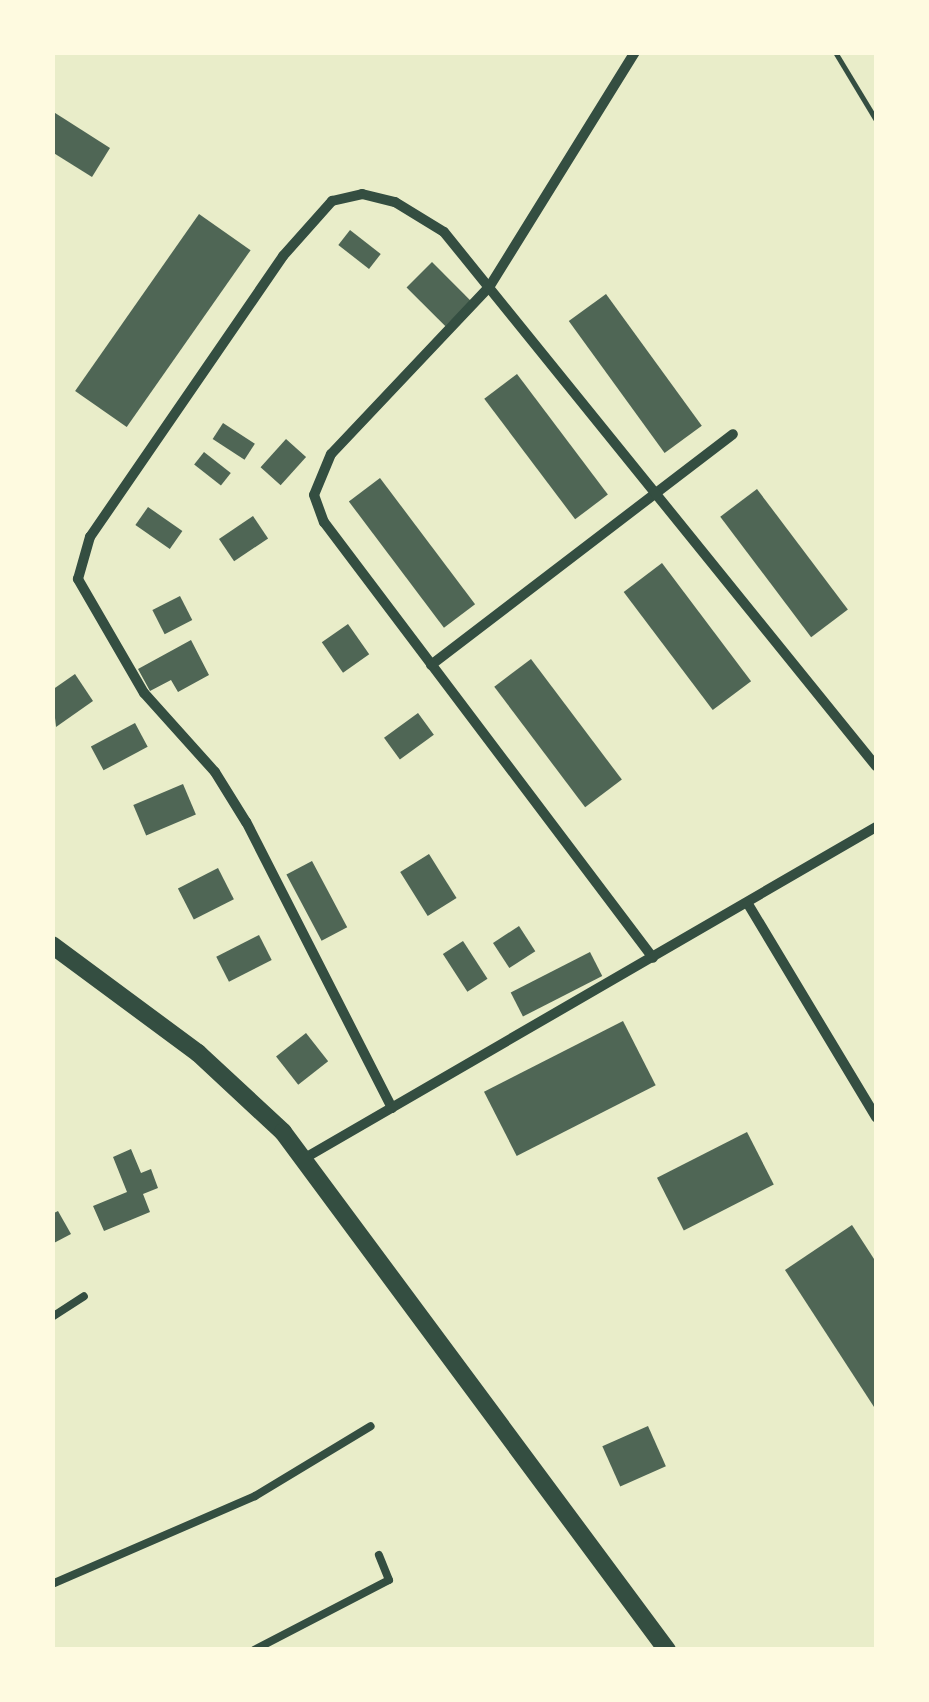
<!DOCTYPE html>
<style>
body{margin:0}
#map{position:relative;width:929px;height:1702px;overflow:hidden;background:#e9edc9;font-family:"Playfair Display",serif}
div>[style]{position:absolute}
.building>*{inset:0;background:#4f6655;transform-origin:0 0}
.path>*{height:5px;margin:-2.5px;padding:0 2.5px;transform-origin:2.5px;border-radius:2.5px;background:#344e41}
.service>*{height:8px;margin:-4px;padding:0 4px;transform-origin:4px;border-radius:4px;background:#344e41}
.minor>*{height:10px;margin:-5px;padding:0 5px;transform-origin:5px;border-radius:5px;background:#344e41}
.tertiary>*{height:18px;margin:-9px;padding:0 9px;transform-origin:9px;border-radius:9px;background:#344e41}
span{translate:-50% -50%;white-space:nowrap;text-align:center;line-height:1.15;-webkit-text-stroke:8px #fefae0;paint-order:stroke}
.frame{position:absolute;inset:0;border:55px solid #fefae0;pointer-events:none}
</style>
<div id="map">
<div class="building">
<div style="clip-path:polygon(52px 111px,110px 148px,92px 177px,52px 152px)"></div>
<div style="left:199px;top:214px;width:63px;height:216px;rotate:35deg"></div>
<div style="left:350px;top:230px;width:39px;height:19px;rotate:38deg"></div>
<div style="left:432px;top:262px;width:55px;height:36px;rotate:45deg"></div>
<div style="left:606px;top:294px;width:163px;height:46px;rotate:54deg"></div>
<div style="left:517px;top:374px;width:151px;height:41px;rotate:53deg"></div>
<div style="left:223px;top:423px;width:38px;height:19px;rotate:33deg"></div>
<div style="left:286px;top:439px;width:27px;height:38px;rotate:42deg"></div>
<div style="left:204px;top:452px;width:34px;height:16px;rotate:38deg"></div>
<div style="left:380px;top:478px;width:158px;height:39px;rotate:53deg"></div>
<div style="left:757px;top:489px;width:151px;height:46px;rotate:53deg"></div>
<div style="left:148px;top:507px;width:42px;height:22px;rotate:35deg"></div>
<div style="left:253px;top:516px;width:27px;height:41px;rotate:56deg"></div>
<div style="left:662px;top:563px;width:148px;height:48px;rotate:53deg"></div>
<div style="left:180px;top:596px;width:27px;height:31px;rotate:63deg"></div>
<div style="left:348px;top:624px;width:37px;height:32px;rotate:55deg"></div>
<div style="clip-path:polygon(191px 640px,209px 675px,178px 692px,171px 680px,150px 691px,138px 669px)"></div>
<div style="left:531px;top:659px;width:151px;height:46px;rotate:53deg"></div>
<div style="clip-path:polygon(75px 674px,93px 701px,56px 727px,52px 690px)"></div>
<div style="left:418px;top:713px;width:27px;height:42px;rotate:54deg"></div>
<div style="left:135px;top:723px;width:27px;height:50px;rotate:62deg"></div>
<div style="left:183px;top:784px;width:33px;height:54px;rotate:67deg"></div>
<div style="left:429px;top:854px;width:52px;height:34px;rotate:58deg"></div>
<div style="left:312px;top:861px;width:75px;height:29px;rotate:62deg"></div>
<div style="left:218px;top:868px;width:35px;height:45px;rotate:63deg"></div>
<div style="left:519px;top:926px;width:30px;height:31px;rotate:57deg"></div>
<div style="left:259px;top:935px;width:28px;height:48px;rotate:63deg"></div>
<div style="left:463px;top:941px;width:45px;height:24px;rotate:57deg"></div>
<div style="left:590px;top:952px;width:27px;height:89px;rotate:63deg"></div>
<div style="left:623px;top:1021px;width:72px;height:156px;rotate:63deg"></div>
<div style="left:306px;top:1033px;width:36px;height:38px;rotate:52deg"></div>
<div style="left:747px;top:1132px;width:59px;height:101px;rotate:63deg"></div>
<div style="clip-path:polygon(131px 1149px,141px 1173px,151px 1169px,158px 1188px,143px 1194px,150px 1212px,104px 1231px,93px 1206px,127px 1192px,113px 1157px)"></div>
<div style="clip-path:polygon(58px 1211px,71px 1234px,52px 1244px,52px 1214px)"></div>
<div style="clip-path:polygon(852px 1225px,876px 1262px,876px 1410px,785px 1270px)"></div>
<div style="left:648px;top:1426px;width:44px;height:50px;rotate:66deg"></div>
</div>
<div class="path">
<div style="left:835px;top:52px;width:79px;rotate:58.9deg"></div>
</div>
<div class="service">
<div style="left:52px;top:1317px;width:38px;rotate:-33deg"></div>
<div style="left:52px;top:1584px;width:221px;rotate:-23.4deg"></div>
<div style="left:255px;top:1496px;width:135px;rotate:-31.1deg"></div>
<div style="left:254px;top:1650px;width:152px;rotate:-27.4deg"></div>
<div style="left:389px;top:1580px;width:27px;rotate:-112deg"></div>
</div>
<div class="minor">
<div style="left:635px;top:52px;width:275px;rotate:121.8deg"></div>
<div style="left:490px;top:286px;width:231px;rotate:133.4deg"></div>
<div style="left:331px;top:454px;width:44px;rotate:112.5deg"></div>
<div style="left:314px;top:495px;width:29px;rotate:70deg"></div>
<div style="left:324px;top:522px;width:546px;rotate:52.96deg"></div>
<div style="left:431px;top:665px;width:380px;rotate:-37.4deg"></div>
<div style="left:748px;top:904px;width:249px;rotate:59deg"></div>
<div style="left:392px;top:1108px;width:321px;rotate:-117deg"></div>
<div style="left:246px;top:822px;width:59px;rotate:-121.8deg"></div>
<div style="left:215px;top:772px;width:106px;rotate:-131.9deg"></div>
<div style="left:144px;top:693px;width:132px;rotate:-120.1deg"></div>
<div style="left:78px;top:579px;width:44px;rotate:-74.1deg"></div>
<div style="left:90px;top:537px;width:341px;rotate:-55.5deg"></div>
<div style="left:283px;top:256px;width:74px;rotate:-48.3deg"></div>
<div style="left:332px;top:201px;width:31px;rotate:-13deg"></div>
<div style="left:362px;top:194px;width:34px;rotate:14deg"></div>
<div style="left:395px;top:202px;width:57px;rotate:31.5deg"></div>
<div style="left:444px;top:232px;width:687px;rotate:51.03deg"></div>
<div style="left:305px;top:1158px;width:660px;rotate:-30.1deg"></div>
</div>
<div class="tertiary">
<div style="left:52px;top:945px;width:182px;rotate:36.5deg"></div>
<div style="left:198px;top:1053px;width:116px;rotate:42.9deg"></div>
<div style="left:283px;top:1132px;width:645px;rotate:53.45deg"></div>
</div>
<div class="frame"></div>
</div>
